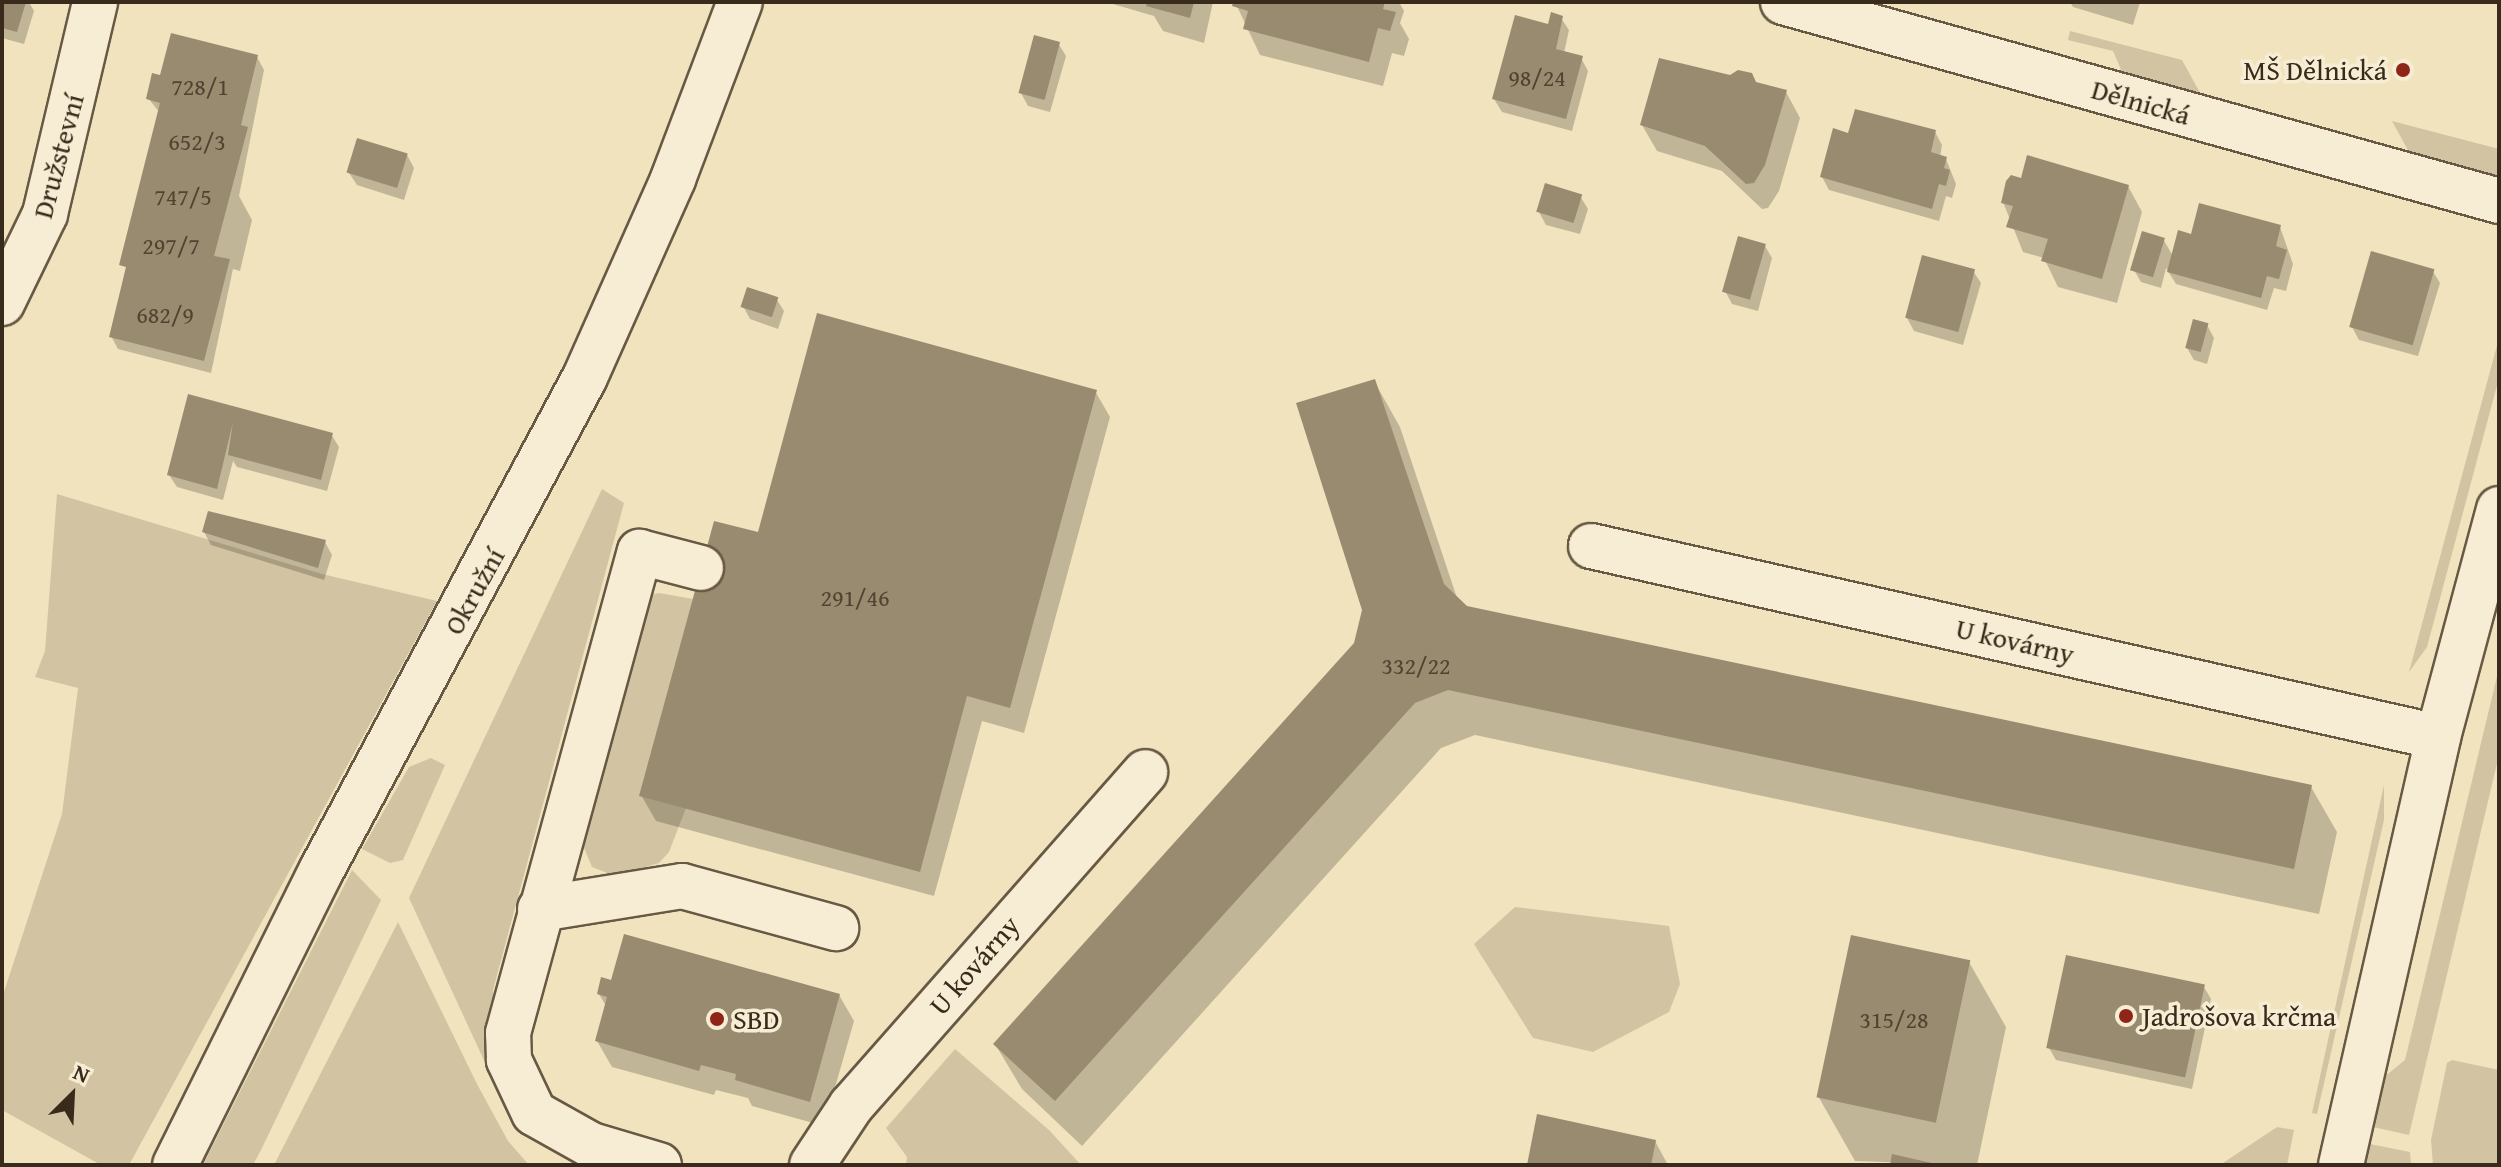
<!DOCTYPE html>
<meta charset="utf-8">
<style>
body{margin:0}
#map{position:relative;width:2501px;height:1167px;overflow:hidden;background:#f1e3bd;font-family:"Gentium Book Plus",serif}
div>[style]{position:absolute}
.green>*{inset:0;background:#d2c4a2}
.shadow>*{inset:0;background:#0003}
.building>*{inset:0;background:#998b70;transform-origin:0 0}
.roads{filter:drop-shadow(2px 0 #675944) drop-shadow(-2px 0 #675944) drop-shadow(0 2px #675944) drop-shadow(0 -2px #675944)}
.minor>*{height:44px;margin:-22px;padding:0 22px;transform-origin:22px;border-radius:22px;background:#f6edd4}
.dots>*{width:22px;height:22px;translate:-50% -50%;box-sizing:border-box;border:4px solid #f6edd4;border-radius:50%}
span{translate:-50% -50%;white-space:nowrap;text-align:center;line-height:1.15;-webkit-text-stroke:7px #f6edd4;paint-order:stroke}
.number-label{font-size:24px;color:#514331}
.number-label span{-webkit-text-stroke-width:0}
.poi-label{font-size:28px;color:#392b1c}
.right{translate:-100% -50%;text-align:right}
.left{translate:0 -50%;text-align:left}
.street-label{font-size:28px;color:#392b1c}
.frame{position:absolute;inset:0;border:4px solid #392b1c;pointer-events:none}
.north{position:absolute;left:32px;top:1055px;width:80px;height:80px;-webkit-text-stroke:6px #f6edd4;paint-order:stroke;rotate:24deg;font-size:22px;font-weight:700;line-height:32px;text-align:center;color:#392b1c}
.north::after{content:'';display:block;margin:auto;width:28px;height:36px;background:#392b1c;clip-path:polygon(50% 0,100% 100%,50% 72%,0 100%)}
</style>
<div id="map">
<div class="green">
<div style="clip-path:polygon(2070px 31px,2182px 60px,2209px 109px,2128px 86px,2113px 51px,2068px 40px)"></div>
<div style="clip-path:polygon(2392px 121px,2499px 149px,2499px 177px,2416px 165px)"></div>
<div style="clip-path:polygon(2499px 338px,2499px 378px,2427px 647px,2409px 672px)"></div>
<div style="clip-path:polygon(602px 489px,624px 503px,493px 990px,494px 1082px,409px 898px)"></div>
<div style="clip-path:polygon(57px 494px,322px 574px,437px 601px,129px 1165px,101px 1165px,2px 1110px,2px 998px,62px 814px,78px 688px,35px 677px,45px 651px)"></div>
<div style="clip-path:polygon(659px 593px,693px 599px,686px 808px,669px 852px,659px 863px,615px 876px,592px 867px,582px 843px,650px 595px)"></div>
<div style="clip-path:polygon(2499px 668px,2499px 755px,2409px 1135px,2373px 1127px,2384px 1077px,2405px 1060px)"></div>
<div style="clip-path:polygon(431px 758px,445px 765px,403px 860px,390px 863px,362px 849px,409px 767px)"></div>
<div style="clip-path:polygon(2384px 785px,2384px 820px,2317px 1114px,2312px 1113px)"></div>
<div style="clip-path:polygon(352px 870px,381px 900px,262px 1148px,253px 1165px,203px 1165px)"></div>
<div style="clip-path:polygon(1515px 907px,1669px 926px,1680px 984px,1669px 1012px,1593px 1052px,1533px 1038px,1474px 944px)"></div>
<div style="clip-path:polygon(398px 922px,477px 1084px,508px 1141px,529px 1165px,274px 1165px)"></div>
<div style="clip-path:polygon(955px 1049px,1049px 1130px,1081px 1165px,906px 1165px,907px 1157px,886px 1128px)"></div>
<div style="clip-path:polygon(2452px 1060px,2499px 1070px,2499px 1165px,2433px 1165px,2431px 1140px,2447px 1063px)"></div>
<div style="clip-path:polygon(2277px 1127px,2294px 1130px,2287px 1165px,2220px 1165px)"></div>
<div style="clip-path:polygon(2370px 1144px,2410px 1152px,2411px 1165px,2365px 1165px)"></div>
</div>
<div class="shadow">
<div style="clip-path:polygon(2px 2px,29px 2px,34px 11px,24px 44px,2px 38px)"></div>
<div style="clip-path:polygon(1213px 2px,1204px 43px,1163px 31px,1154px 16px,1106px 2px)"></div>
<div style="clip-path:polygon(1235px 2px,1399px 2px,1404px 11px,1400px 23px,1409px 39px,1404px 56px,1392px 53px,1383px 86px,1260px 55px)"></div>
<div style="clip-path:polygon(2070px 2px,2140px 2px,2133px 25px,2073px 7px)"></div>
<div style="clip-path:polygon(1561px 18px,1569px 30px,1564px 53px,1581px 58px,1588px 71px,1572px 131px,1502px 112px,1494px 99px)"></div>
<div style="clip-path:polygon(1058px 43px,1066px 56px,1050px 112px,1028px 106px,1021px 93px)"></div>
<div style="clip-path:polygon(257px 57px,264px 70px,239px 196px,252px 220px,240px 271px,233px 269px,211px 373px,118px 349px,111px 336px,160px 113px,148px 98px,161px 77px)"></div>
<div style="clip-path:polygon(1756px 84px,1786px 92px,1800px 118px,1779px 191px,1768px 208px,1762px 209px,1722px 171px,1657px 151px,1642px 125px)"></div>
<div style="clip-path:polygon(1935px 132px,1942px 145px,1940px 157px,1946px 159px,1956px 184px,1952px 198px,1946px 196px,1939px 221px,1829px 190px,1822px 177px,1849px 135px)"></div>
<div style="clip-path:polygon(407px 155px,414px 168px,404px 200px,357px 185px,349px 173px)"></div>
<div style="clip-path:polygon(2128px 186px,2142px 212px,2117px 303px,2058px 287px,2044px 258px,2023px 252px,2003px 202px)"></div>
<div style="clip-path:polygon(1580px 196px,1588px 209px,1580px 234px,1546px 225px,1539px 212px)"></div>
<div style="clip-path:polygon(2280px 227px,2293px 264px,2286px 291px,2274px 288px,2267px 310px,2176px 284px,2166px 268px,2161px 288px,2141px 282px,2134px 270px,2163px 239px,2173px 256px,2192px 236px)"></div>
<div style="clip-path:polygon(1765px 246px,1772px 258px,1758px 311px,1732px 304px,1725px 291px)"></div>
<div style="clip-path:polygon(2432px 270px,2440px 283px,2418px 356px,2359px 340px,2352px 327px)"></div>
<div style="clip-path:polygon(1973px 271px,1981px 283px,1963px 345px,1914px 331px,1907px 318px)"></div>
<div style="clip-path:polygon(776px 298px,784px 311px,778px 329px,750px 319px,743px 306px)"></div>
<div style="clip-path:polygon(2207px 325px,2214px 338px,2207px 364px,2194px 360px,2187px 348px)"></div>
<div style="clip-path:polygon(1374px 381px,1400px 427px,1458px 601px,1466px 608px,2311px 787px,2337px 832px,2319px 914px,1475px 735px,1441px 748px,1082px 1146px,1022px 1089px,995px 1044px,1356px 644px,1364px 610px)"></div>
<div style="clip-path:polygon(1095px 391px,1110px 417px,1024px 733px,982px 721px,934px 896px,656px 821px,641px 795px,759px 535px)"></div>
<div style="clip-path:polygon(189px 396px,331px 434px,339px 447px,327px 491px,237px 467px,233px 461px,223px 500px,177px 487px,169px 475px)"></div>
<div style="clip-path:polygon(204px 532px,325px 542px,332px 555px,324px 580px,211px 545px)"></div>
<div style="clip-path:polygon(1969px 962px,2006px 1027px,1977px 1165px,1855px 1161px,1818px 1096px)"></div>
<div style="clip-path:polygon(2204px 987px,2211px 999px,2192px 1089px,2056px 1060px,2049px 1048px)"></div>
<div style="clip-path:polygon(599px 994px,839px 995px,854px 1021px,824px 1126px,752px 1106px,748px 1098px,716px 1090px,714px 1095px,612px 1067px,597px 1041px,606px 1006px)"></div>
<div style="clip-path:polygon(1655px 1141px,1668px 1165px,1529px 1165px)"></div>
</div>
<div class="building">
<div style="clip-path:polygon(2px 2px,26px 2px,17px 32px,2px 28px)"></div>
<div style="clip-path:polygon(1147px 2px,1194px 2px,1190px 18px,1146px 6px)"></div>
<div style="clip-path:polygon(1233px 2px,1385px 2px,1383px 9px,1396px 12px,1390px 31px,1378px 28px,1369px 62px,1243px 29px,1248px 11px,1232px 6px)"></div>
<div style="clip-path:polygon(1551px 12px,1563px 16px,1556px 49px,1583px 56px,1566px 119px,1492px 99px,1515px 15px,1548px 24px)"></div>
<div style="clip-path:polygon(171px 33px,258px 55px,241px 125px,248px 127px,214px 256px,230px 259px,204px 361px,109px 337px,126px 267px,119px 265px,160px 103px,146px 99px,152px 73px,160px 75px)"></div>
<div style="left:1034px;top:35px;width:27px;height:60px;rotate:15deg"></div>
<div style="clip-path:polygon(1659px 58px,1730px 75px,1738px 70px,1752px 73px,1756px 82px,1787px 90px,1765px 165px,1754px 183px,1746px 184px,1705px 146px,1640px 125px)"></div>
<div style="clip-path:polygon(1855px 109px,1936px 130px,1931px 152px,1947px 157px,1944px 168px,1950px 170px,1946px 186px,1939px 184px,1932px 209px,1820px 177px,1833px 128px,1848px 133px)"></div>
<div style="left:357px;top:138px;width:53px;height:36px;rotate:17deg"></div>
<div style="clip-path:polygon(2027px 155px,2129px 185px,2102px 279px,2041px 261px,2048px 239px,2006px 227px,2013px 206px,2001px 203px,2006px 181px,2011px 175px,2021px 178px)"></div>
<div style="left:1545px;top:183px;width:39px;height:30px;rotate:17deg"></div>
<div style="clip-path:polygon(2199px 203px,2281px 225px,2276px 246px,2287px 250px,2279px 279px,2267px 276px,2261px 298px,2167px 272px,2178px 230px,2191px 234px)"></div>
<div style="left:2142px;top:231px;width:24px;height:41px;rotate:17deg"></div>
<div style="left:1738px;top:236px;width:29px;height:58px;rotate:16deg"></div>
<div style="left:2371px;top:251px;width:66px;height:79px;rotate:16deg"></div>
<div style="left:1922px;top:255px;width:55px;height:65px;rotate:15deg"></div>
<div style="left:747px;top:287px;width:33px;height:21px;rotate:18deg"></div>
<div style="clip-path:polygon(817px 313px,1097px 390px,1010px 708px,967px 696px,920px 872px,639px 796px,714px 521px,758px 532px)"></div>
<div style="left:2193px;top:319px;width:16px;height:30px;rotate:15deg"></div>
<div style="clip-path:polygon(1375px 379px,1444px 584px,1467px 606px,2312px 785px,2294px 869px,1448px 690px,1415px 703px,1055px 1101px,993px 1044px,1354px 643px,1362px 610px,1296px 403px)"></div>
<div style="clip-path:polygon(188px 394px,333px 433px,321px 480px,228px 455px,233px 422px,217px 489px,167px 475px)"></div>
<div style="clip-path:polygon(208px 511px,326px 540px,318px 568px,202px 532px)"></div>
<div style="clip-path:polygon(624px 934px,840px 994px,810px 1102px,735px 1080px,736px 1074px,701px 1065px,699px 1071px,595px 1041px,607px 997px,597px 994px,601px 977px,611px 980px)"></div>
<div style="left:1851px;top:935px;width:122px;height:166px;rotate:12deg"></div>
<div style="left:2066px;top:955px;width:142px;height:95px;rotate:12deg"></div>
<div style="clip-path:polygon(1537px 1114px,1656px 1140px,1651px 1165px,1527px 1165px)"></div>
<div style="clip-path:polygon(1892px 1154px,1936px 1164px,1936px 1165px,1890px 1165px)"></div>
</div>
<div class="roads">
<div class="minor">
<div style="left:1783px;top:2px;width:743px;rotate:15.53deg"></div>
<div style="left:2px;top:303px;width:99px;rotate:-64.2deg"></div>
<div style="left:45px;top:214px;width:218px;rotate:-76.7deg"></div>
<div style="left:1591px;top:546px;width:868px;rotate:12.71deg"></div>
<div style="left:540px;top:909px;width:144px;rotate:-9.2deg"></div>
<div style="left:682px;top:886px;width:160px;rotate:15.3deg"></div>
<div style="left:175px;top:1165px;width:328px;rotate:-63.6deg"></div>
<div style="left:321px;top:871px;width:560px;rotate:-61.88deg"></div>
<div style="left:585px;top:377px;width:217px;rotate:-66deg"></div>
<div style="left:673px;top:179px;width:189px;rotate:-69.3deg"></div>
<div style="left:659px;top:1165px;width:71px;rotate:-163.6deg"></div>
<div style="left:591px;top:1145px;width:65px;rotate:-150.7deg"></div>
<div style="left:534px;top:1113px;width:59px;rotate:-115.3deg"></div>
<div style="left:509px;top:1060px;width:27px;rotate:-92deg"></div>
<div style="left:508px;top:1033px;width:499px;rotate:-74.7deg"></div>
<div style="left:640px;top:552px;width:63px;rotate:14.7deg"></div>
<div style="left:812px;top:1165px;width:71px;rotate:-56.5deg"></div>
<div style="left:851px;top:1106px;width:445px;rotate:-48.6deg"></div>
<div style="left:2341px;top:1165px;width:439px;rotate:-77.2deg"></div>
<div style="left:2438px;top:737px;width:236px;rotate:-75deg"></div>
</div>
</div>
<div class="dots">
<div style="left:2403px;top:70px;background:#8f2418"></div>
<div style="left:2126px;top:1016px;background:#8f2418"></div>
<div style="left:717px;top:1019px;background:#8f2418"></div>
</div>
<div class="number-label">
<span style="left:1537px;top:78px">98/24</span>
<span style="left:200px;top:87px">728/1</span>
<span style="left:197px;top:142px">652/3</span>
<span style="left:183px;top:197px">747/5</span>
<span style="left:171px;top:246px">297/7</span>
<span style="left:165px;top:315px">682/9</span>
<span style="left:855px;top:598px">291/46</span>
<span style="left:1416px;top:666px">332/22</span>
<span style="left:1894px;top:1020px">315/28</span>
</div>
<div class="poi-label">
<span class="right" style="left:2387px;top:70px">MŠ Dělnická</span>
<span class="left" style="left:2142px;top:1016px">Jadrošova krčma</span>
<span class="left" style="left:733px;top:1019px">SBD</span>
</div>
<div class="street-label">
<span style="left:2141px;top:102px;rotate:16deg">Dělnická</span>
<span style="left:58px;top:156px;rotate:-75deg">Družstevní</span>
<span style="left:474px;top:591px;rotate:-61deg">Okružní</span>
<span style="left:2015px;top:641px;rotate:13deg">U kovárny</span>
<span style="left:974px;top:965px;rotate:-49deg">U kovárny</span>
</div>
<div class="frame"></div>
<div class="north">N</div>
</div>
